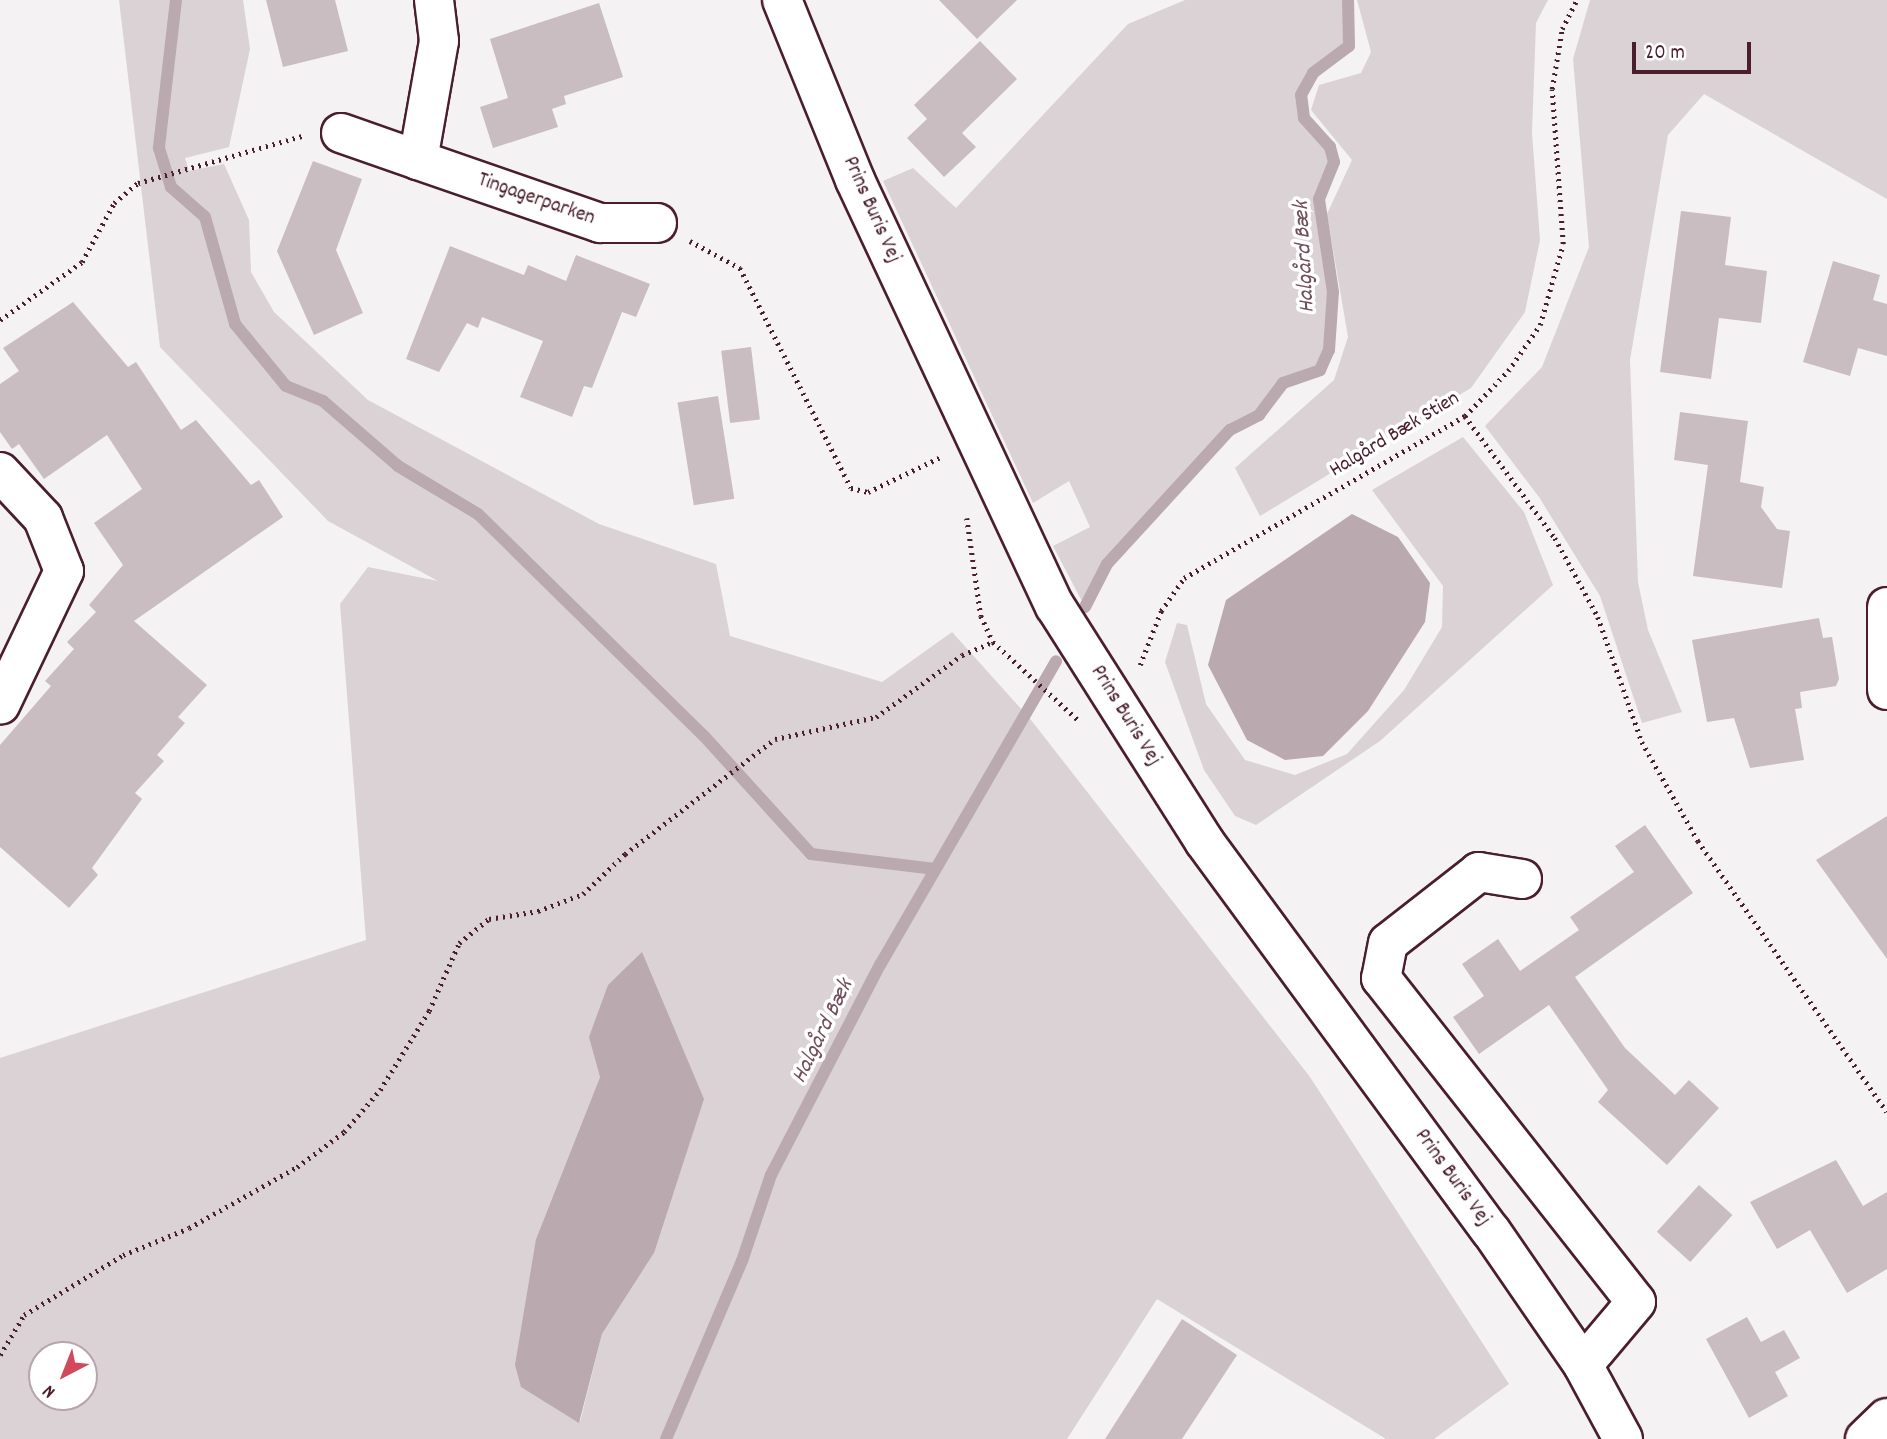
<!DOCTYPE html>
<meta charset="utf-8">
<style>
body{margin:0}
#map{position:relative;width:1887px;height:1439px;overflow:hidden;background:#f4f2f2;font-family:Dekko,sans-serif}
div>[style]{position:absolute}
.green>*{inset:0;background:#dbd2d5}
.water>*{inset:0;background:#baa9ae}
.stream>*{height:12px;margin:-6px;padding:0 6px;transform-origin:6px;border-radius:6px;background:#baa9ae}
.building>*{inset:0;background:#cabdc1;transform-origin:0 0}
.path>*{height:4.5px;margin-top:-2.25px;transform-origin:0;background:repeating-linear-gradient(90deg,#4a1f2b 0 2px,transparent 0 7px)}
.roads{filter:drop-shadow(2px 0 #4a1f2b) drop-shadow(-2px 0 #4a1f2b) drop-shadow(0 2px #4a1f2b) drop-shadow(0 -2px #4a1f2b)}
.minor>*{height:38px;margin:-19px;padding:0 19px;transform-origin:19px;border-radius:19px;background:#fff}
span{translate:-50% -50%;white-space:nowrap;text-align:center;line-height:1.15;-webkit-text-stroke:7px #fff;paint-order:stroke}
.street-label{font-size:21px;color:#4a1f2b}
.water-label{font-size:23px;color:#714f59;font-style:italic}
.north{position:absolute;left:28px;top:1341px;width:70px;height:70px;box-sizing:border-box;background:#fff;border:2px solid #b7a5aa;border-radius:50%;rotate:222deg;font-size:19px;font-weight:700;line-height:28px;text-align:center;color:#4a1f2b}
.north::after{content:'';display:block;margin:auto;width:24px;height:32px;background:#d1495b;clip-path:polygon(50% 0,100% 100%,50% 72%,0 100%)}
.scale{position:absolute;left:1632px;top:42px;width:119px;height:32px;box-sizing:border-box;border:4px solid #4a1f2b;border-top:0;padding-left:9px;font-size:21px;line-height:24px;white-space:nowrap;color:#4a1f2b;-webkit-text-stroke:5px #fff;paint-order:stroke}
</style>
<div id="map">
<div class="green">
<div style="clip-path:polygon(evenodd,119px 0,243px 0,250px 49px,229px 147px,185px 158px,189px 171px,224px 164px,249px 220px,251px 272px,274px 312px,368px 400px,599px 524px,716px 564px,730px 636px,882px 682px,952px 632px,1031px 720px,1310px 1077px,1509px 1384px,1434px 1439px,1386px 1439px,1157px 1299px,1067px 1439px,0 1439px,0 1058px,366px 940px,340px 604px,368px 567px,438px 581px,328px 521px,160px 347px,119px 0,600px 1077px,654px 1253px,602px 1334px,580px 1422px,536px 1239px,600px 1077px,119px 0,42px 1355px,84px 1355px,84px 1397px,42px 1397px,42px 1355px)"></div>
<div style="clip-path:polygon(1185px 0,1348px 0,1349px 46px,1313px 73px,1301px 95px,1304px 118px,1330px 147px,1334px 162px,1319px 199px,1333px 292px,1329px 350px,1320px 370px,1283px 383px,1259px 415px,1230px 430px,1107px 564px,1085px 607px,1053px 546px,1090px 527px,1069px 481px,1033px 503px,883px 181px,913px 168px,956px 208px,1128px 24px)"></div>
<div style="clip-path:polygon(1357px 0,1548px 0,1536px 23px,1532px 133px,1540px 240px,1525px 312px,1471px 388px,1260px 516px,1235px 468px,1334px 380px,1348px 337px,1327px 214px,1352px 160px,1311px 110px,1319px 85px,1361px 73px,1371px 52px)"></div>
<div style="clip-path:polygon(1590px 0,1887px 0,1887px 199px,1704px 94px,1668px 135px,1630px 360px,1638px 582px,1648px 630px,1682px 712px,1642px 723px,1600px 596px,1539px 497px,1485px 426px,1542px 367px,1589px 247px,1573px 59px)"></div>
<div style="clip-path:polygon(1463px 437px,1524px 512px,1553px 585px,1380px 741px,1256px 825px,1235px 816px,1204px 770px,1165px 662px,1177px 623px,1187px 625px,1206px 704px,1245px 760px,1295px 775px,1347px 754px,1404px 690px,1442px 627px,1443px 586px,1372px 490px)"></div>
</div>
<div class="water">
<div style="clip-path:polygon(1352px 514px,1398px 537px,1430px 583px,1425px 622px,1368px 711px,1323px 756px,1285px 760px,1247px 740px,1208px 665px,1226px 600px)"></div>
<div style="clip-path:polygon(642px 952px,704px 1099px,654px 1253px,602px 1334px,579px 1423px,521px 1387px,515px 1365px,536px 1239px,600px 1077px,589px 1037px,608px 985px)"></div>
</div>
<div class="stream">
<div style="left:176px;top:0;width:149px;rotate:96.6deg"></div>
<div style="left:159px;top:148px;width:41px;rotate:72.9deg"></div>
<div style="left:171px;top:187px;width:45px;rotate:41.4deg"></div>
<div style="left:205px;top:217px;width:111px;rotate:74.3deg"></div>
<div style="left:235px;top:324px;width:80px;rotate:50.6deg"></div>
<div style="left:286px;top:386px;width:40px;rotate:22deg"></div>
<div style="left:323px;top:401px;width:99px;rotate:40.9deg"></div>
<div style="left:398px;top:466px;width:93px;rotate:31deg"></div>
<div style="left:478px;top:514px;width:317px;rotate:44.5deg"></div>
<div style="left:704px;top:736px;width:159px;rotate:47.8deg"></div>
<div style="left:811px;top:854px;width:125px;rotate:6.9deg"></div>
<div style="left:1085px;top:607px;width:48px;rotate:-62.9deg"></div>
<div style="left:1107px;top:564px;width:182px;rotate:-47.5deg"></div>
<div style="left:1230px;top:430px;width:33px;rotate:-27deg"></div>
<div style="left:1259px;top:415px;width:40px;rotate:-53deg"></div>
<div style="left:1283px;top:383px;width:39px;rotate:-19deg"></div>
<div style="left:1320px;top:370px;width:22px;rotate:-66deg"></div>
<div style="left:1329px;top:350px;width:58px;rotate:-86.1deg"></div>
<div style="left:1333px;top:292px;width:94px;rotate:-98.6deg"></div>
<div style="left:1319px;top:199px;width:40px;rotate:-68deg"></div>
<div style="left:1334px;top:162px;width:16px;rotate:-105deg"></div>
<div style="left:1330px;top:147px;width:39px;rotate:-132deg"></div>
<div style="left:1304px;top:118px;width:23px;rotate:-97deg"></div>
<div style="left:1301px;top:95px;width:25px;rotate:-61deg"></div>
<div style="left:1313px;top:73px;width:45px;rotate:-36.9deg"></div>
<div style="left:1349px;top:46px;width:46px;rotate:-91.2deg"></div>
<div style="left:666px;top:1439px;width:194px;rotate:-66.9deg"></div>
<div style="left:742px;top:1261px;width:91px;rotate:-71.4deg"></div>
<div style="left:771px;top:1175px;width:237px;rotate:-62.6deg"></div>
<div style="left:880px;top:965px;width:351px;rotate:-59.9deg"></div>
</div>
<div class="building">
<div style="clip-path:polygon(266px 0,335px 0,348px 51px,283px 67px)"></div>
<div style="clip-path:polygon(939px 0,1017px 0,977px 39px)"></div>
<div style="clip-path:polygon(599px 3px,623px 77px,564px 96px,566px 104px,552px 109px,558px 127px,493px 148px,480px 107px,508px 98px,490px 39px)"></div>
<div style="clip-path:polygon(980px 41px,1017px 79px,962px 133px,976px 147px,944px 177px,907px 138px,927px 119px,914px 105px)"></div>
<div style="clip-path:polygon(313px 161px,362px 179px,336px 250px,363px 313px,314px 335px,277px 251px)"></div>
<div style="clip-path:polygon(1681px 211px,1731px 217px,1725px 265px,1767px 271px,1761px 323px,1719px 318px,1711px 379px,1660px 372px)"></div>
<div style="clip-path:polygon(450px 246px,524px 275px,528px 265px,566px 281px,576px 255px,650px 284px,636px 317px,622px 312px,592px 388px,584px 386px,572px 417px,520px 397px,543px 341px,482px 317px,478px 328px,467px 323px,439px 372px,406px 359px)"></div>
<div style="clip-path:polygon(1833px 261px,1880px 275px,1873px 300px,1887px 304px,1887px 356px,1858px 348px,1850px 376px,1803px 362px)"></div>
<div style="clip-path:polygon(73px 302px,128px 367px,136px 362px,181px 430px,196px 420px,251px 485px,259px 480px,283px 517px,134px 621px,207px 685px,178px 717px,185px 723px,157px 755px,164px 761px,135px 793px,142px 799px,92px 868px,98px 875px,69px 908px,0 847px,0 745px,51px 686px,45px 681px,74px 649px,67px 642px,96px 612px,89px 605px,123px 565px,94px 523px,142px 489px,107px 435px,44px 479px,19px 444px,12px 449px,0 432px,0 384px,19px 371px,3px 348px)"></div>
<div style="left:751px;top:347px;width:73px;height:30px;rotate:83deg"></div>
<div style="left:718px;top:396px;width:104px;height:41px;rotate:81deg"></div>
<div style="clip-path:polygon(1680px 412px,1748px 421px,1740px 482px,1764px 487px,1761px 507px,1777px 529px,1790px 531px,1782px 588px,1693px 576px,1708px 465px,1674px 460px)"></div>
<div style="clip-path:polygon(1819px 618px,1823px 638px,1832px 637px,1839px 679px,1836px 686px,1800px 692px,1802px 708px,1795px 709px,1804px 760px,1750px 768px,1734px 718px,1707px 722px,1692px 640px)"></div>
<div style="clip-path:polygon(1887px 816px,1887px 959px,1816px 860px)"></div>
<div style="clip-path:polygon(1645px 825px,1693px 893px,1575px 977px,1625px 1048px,1675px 1095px,1689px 1080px,1719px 1108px,1667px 1165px,1598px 1102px,1608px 1090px,1549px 1005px,1479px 1054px,1453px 1017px,1484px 996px,1462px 964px,1498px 939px,1520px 971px,1579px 930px,1570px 917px,1634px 872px,1615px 846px)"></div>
<div style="clip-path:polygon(1836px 1160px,1863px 1206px,1887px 1192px,1887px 1269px,1847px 1293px,1810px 1230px,1777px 1249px,1750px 1202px)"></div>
<div style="left:1699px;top:1185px;width:45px;height:63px;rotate:42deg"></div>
<div style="clip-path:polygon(1747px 1317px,1761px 1342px,1784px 1330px,1800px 1358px,1775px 1372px,1788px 1396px,1749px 1418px,1706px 1339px)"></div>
<div style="clip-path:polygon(1182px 1319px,1237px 1355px,1182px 1439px,1105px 1439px)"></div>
</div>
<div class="path">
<div style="left:690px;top:241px;width:57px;rotate:28.4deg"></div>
<div style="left:740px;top:268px;width:246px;rotate:63.2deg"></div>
<div style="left:851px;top:488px;width:17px;rotate:13deg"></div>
<div style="left:868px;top:492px;width:83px;rotate:-25.6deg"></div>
<div style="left:0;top:320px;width:100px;rotate:-35.3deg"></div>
<div style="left:82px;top:262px;width:67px;rotate:-61.5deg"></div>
<div style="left:114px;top:203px;width:31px;rotate:-40deg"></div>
<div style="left:138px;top:183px;width:171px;rotate:-16deg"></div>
<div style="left:1465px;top:416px;width:152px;rotate:53.6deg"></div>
<div style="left:1555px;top:538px;width:90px;rotate:61.4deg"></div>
<div style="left:1598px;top:617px;width:133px;rotate:70.6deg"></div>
<div style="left:1642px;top:742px;width:114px;rotate:60.5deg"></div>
<div style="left:1698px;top:841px;width:330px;rotate:55.1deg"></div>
<div style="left:967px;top:518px;width:99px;rotate:81.9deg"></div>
<div style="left:981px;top:616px;width:29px;rotate:65deg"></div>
<div style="left:993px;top:642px;width:115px;rotate:42.5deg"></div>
<div style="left:1140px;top:665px;width:58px;rotate:-68.7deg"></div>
<div style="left:1161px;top:611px;width:40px;rotate:-55.1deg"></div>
<div style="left:1184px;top:578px;width:324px;rotate:-30deg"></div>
<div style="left:1465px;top:416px;width:62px;rotate:-46.3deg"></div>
<div style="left:1508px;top:371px;width:56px;rotate:-55.2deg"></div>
<div style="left:1540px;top:325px;width:84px;rotate:-74.1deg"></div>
<div style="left:1563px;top:244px;width:155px;rotate:-94.1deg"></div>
<div style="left:1552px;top:89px;width:61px;rotate:-80.5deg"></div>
<div style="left:1562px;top:29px;width:33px;rotate:-63deg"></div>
<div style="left:0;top:1355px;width:47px;rotate:-59deg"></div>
<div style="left:24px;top:1315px;width:116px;rotate:-31.2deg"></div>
<div style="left:123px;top:1255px;width:71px;rotate:-22.2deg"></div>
<div style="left:189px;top:1228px;width:124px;rotate:-29.5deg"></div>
<div style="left:297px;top:1167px;width:59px;rotate:-36.7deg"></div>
<div style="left:344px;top:1132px;width:55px;rotate:-49.4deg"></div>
<div style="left:380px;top:1090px;width:93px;rotate:-58.2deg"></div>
<div style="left:429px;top:1011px;width:74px;rotate:-66.2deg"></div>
<div style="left:459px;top:943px;width:38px;rotate:-39deg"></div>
<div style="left:489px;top:919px;width:50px;rotate:-9.3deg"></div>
<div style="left:538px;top:911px;width:48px;rotate:-20.7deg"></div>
<div style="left:583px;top:894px;width:58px;rotate:-43.6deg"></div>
<div style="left:625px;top:854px;width:189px;rotate:-37.5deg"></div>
<div style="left:775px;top:739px;width:103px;rotate:-12.3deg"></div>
<div style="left:876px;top:717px;width:106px;rotate:-35.8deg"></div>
<div style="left:962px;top:655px;width:34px;rotate:-23deg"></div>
</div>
<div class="roads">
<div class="minor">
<div style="left:434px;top:0;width:41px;rotate:83deg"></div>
<div style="left:439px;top:41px;width:121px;rotate:100deg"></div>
<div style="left:418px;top:160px;width:193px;rotate:19.1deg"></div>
<div style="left:600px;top:223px;width:57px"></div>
<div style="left:782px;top:0;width:194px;rotate:67.9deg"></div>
<div style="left:855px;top:180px;width:471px;rotate:64.9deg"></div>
<div style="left:1055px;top:606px;width:278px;rotate:57.6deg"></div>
<div style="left:1204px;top:841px;width:484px;rotate:53.7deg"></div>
<div style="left:1491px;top:1231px;width:163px;rotate:55.5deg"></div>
<div style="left:1583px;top:1365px;width:84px;rotate:61.6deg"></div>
<div style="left:341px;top:133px;width:82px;rotate:19.3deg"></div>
<div style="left:0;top:472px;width:63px;rotate:46.9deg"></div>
<div style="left:43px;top:518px;width:57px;rotate:68.4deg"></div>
<div style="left:64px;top:571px;width:148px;rotate:115.5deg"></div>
<div style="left:1887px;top:607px;width:83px;rotate:90deg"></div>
<div style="left:1522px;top:879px;width:44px;rotate:-170.8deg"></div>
<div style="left:1479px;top:872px;width:115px;rotate:142deg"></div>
<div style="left:1388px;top:943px;width:36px;rotate:101deg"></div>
<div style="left:1381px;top:978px;width:412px;rotate:51.8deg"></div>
<div style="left:1636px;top:1302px;width:82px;rotate:130.1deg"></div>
<div style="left:1865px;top:1439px;width:30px;rotate:-44deg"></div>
</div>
</div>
<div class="street-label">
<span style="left:536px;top:200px;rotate:19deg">Tingagerparken</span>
<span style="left:871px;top:210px;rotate:66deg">Prins Buris Vej</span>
<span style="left:1395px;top:435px;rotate:-31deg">Halgård Bæk Stien</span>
<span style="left:1125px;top:716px;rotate:58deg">Prins Buris Vej</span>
<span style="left:1452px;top:1178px;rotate:54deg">Prins Buris Vej</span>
</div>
<div class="water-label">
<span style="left:1306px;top:257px;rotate:-93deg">Halgård Bæk</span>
<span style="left:824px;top:1032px;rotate:-64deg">Halgård Bæk</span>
</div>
<div class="north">N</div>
<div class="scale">20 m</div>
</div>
